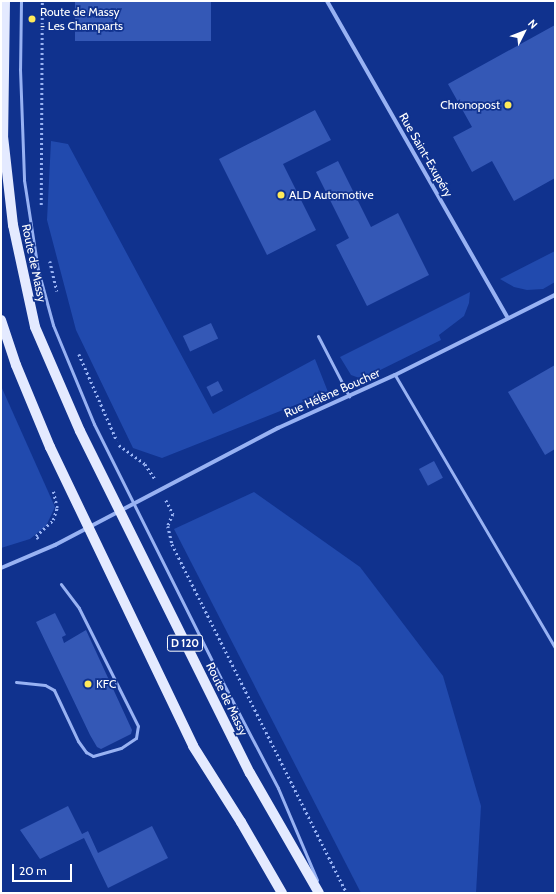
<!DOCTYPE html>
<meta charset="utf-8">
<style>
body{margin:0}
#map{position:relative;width:556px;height:894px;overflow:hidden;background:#10328e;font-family:Cabin,sans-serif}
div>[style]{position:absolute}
.green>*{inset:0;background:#214aae}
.building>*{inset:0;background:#3458b6;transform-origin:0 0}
.path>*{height:2.5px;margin-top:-1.25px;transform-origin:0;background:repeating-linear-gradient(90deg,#98b2f3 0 2px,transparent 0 5px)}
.service>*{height:3px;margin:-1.5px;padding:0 1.5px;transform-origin:1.5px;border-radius:1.5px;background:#98b2f3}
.minor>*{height:4px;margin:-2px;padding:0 2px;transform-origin:2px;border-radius:2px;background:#98b2f3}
.primary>*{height:10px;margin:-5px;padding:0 5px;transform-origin:5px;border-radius:5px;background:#e4eaff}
.dots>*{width:11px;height:11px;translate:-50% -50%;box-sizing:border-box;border:2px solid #10328e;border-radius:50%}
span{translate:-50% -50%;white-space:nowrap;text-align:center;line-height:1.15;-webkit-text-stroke:3.5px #10328e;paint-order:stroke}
.shield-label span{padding:1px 3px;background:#10328e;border:1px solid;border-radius:3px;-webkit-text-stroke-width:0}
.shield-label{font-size:11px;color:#fff;font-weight:700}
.poi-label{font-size:12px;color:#fff}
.left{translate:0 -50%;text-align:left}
.right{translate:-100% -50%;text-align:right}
.street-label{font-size:12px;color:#fff}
.frame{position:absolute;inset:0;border:2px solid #fff;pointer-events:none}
.north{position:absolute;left:504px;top:12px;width:40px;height:40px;-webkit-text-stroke:3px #10328e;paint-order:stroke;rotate:48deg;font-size:11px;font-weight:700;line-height:16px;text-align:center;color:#fff}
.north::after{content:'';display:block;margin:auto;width:14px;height:18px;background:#fff;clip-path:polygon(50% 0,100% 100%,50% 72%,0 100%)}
.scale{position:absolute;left:12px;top:864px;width:60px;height:18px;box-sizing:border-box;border:2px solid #fff;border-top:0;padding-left:5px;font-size:12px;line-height:14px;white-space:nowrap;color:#fff;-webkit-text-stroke:3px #10328e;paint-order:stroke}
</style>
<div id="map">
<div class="green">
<div style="clip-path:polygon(51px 141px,68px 144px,213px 414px,315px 359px,328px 392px,162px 458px,133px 448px,76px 330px,47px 220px)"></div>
<div style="clip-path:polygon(555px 251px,555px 282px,543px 289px,527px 290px,514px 287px,500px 279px)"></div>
<div style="clip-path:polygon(470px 292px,469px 303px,464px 316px,439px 335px,441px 340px,362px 379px,351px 375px,340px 357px)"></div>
<div style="clip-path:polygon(1px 386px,55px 507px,46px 526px,30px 539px,1px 548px)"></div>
<div style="clip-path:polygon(254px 492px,360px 567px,443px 676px,481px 806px,476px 893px,361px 893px,174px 529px)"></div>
</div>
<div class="building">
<div style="left:75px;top:1px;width:136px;height:40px"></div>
<div style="clip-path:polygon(555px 25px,555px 178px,514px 201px,492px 161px,472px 172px,453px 137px,472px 127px,448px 84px)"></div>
<div style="clip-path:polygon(315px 110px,331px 140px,283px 164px,316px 230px,267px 255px,219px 159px)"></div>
<div style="clip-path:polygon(338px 161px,371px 227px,398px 213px,429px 275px,367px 306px,336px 245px,349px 238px,316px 172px)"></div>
<div style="left:211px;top:323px;width:17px;height:31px;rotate:65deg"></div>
<div style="clip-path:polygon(555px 365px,555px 449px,545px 455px,508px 392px)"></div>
<div style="left:218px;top:381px;width:11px;height:13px;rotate:63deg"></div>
<div style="left:434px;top:461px;width:19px;height:17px;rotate:62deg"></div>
<div style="clip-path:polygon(55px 613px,66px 635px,62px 637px,64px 643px,86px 630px,132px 730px,131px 734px,101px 749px,97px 747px,90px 735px,36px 622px)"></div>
<div style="clip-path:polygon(68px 806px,82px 834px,88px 831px,98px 853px,152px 826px,168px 858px,108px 888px,84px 838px,40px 859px,20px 830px)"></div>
</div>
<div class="path">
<div style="left:41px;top:205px;width:204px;rotate:-89.7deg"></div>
<div style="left:50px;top:261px;width:31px;rotate:77deg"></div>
<div style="left:79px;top:354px;width:95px;rotate:66.4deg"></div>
<div style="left:119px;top:445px;width:32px;rotate:36deg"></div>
<div style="left:145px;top:464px;width:18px;rotate:56deg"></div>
<div style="left:166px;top:500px;width:16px;rotate:63deg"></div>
<div style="left:173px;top:514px;width:13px;rotate:113deg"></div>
<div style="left:168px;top:526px;width:18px;rotate:77deg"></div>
<div style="left:172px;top:544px;width:390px;rotate:63.4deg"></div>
<div style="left:38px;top:539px;width:4px;rotate:-124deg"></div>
<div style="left:36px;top:536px;width:23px;rotate:-43deg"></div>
<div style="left:53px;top:520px;width:13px;rotate:-72deg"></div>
<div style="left:57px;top:508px;width:17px;rotate:-103deg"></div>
</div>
<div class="service">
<div style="left:21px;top:1px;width:68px;rotate:90.8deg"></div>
<div style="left:20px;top:69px;width:111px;rotate:87.9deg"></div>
<div style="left:24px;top:180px;width:91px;rotate:81.2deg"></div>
<div style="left:38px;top:270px;width:57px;rotate:74.7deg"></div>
<div style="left:53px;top:325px;width:107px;rotate:67.5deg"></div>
<div style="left:94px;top:424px;width:283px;rotate:63.5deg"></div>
<div style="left:220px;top:677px;width:125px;rotate:62.4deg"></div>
<div style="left:278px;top:788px;width:100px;rotate:67deg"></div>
<div style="left:318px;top:336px;width:68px;rotate:62.7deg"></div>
<div style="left:395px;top:375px;width:316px;rotate:59.6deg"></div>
<div style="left:16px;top:682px;width:29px;rotate:6deg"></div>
<div style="left:45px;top:685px;width:10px;rotate:29deg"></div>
<div style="left:54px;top:690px;width:56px;rotate:64.8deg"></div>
<div style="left:78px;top:741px;width:14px;rotate:54deg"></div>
<div style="left:86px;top:752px;width:8px;rotate:30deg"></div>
<div style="left:93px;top:756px;width:29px;rotate:-16deg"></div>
<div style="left:121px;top:748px;width:18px;rotate:-34deg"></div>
<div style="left:136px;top:738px;width:12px;rotate:-81deg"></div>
<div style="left:138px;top:726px;width:132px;rotate:-116.6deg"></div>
<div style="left:79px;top:608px;width:30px;rotate:-127deg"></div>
</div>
<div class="minor">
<div style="left:327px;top:1px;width:365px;rotate:60.3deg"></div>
<div style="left:1px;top:568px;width:59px;rotate:-23.1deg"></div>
<div style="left:55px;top:545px;width:252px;rotate:-27.7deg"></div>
<div style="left:278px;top:428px;width:128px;rotate:-24.4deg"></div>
<div style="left:395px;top:375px;width:179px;rotate:-26.6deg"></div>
</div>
<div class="primary">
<div style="left:5px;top:1px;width:135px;rotate:90.8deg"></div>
<div style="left:3px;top:136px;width:90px;rotate:83.6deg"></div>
<div style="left:13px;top:225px;width:104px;rotate:77.8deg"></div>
<div style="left:35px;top:327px;width:113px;rotate:66.6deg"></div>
<div style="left:80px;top:431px;width:382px;rotate:63.6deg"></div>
<div style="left:250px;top:773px;width:138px;rotate:60.1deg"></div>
<div style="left:1px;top:320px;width:47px;rotate:71.6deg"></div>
<div style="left:16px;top:365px;width:89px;rotate:67.5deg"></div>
<div style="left:50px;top:447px;width:331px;rotate:64.4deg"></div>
<div style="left:193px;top:746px;width:90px;rotate:57.7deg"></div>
<div style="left:241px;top:822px;width:82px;rotate:60deg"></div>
</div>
<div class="dots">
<div style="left:32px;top:19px;background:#ffea5a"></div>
<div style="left:508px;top:105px;background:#ffea5a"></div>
<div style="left:281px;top:195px;background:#ffea5a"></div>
<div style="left:88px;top:684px;background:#ffea5a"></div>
</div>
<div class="shield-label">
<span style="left:185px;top:643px">D 120</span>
</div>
<div class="poi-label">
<span class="left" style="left:40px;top:19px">Route de Massy<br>- Les Champarts</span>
<span class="right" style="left:500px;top:105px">Chronopost</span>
<span class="left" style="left:289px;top:195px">ALD Automotive</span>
<span class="left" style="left:96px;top:684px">KFC</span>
</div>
<div class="street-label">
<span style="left:426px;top:155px;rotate:60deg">Rue Saint-Exupéry</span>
<span style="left:34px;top:263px;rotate:78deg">Route de Massy</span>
<span style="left:332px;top:393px;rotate:-24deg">Rue Hélène Boucher</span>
<span style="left:227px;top:699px;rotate:64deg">Route de Massy</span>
</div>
<div class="frame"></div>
<div class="north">N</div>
<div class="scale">20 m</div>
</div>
